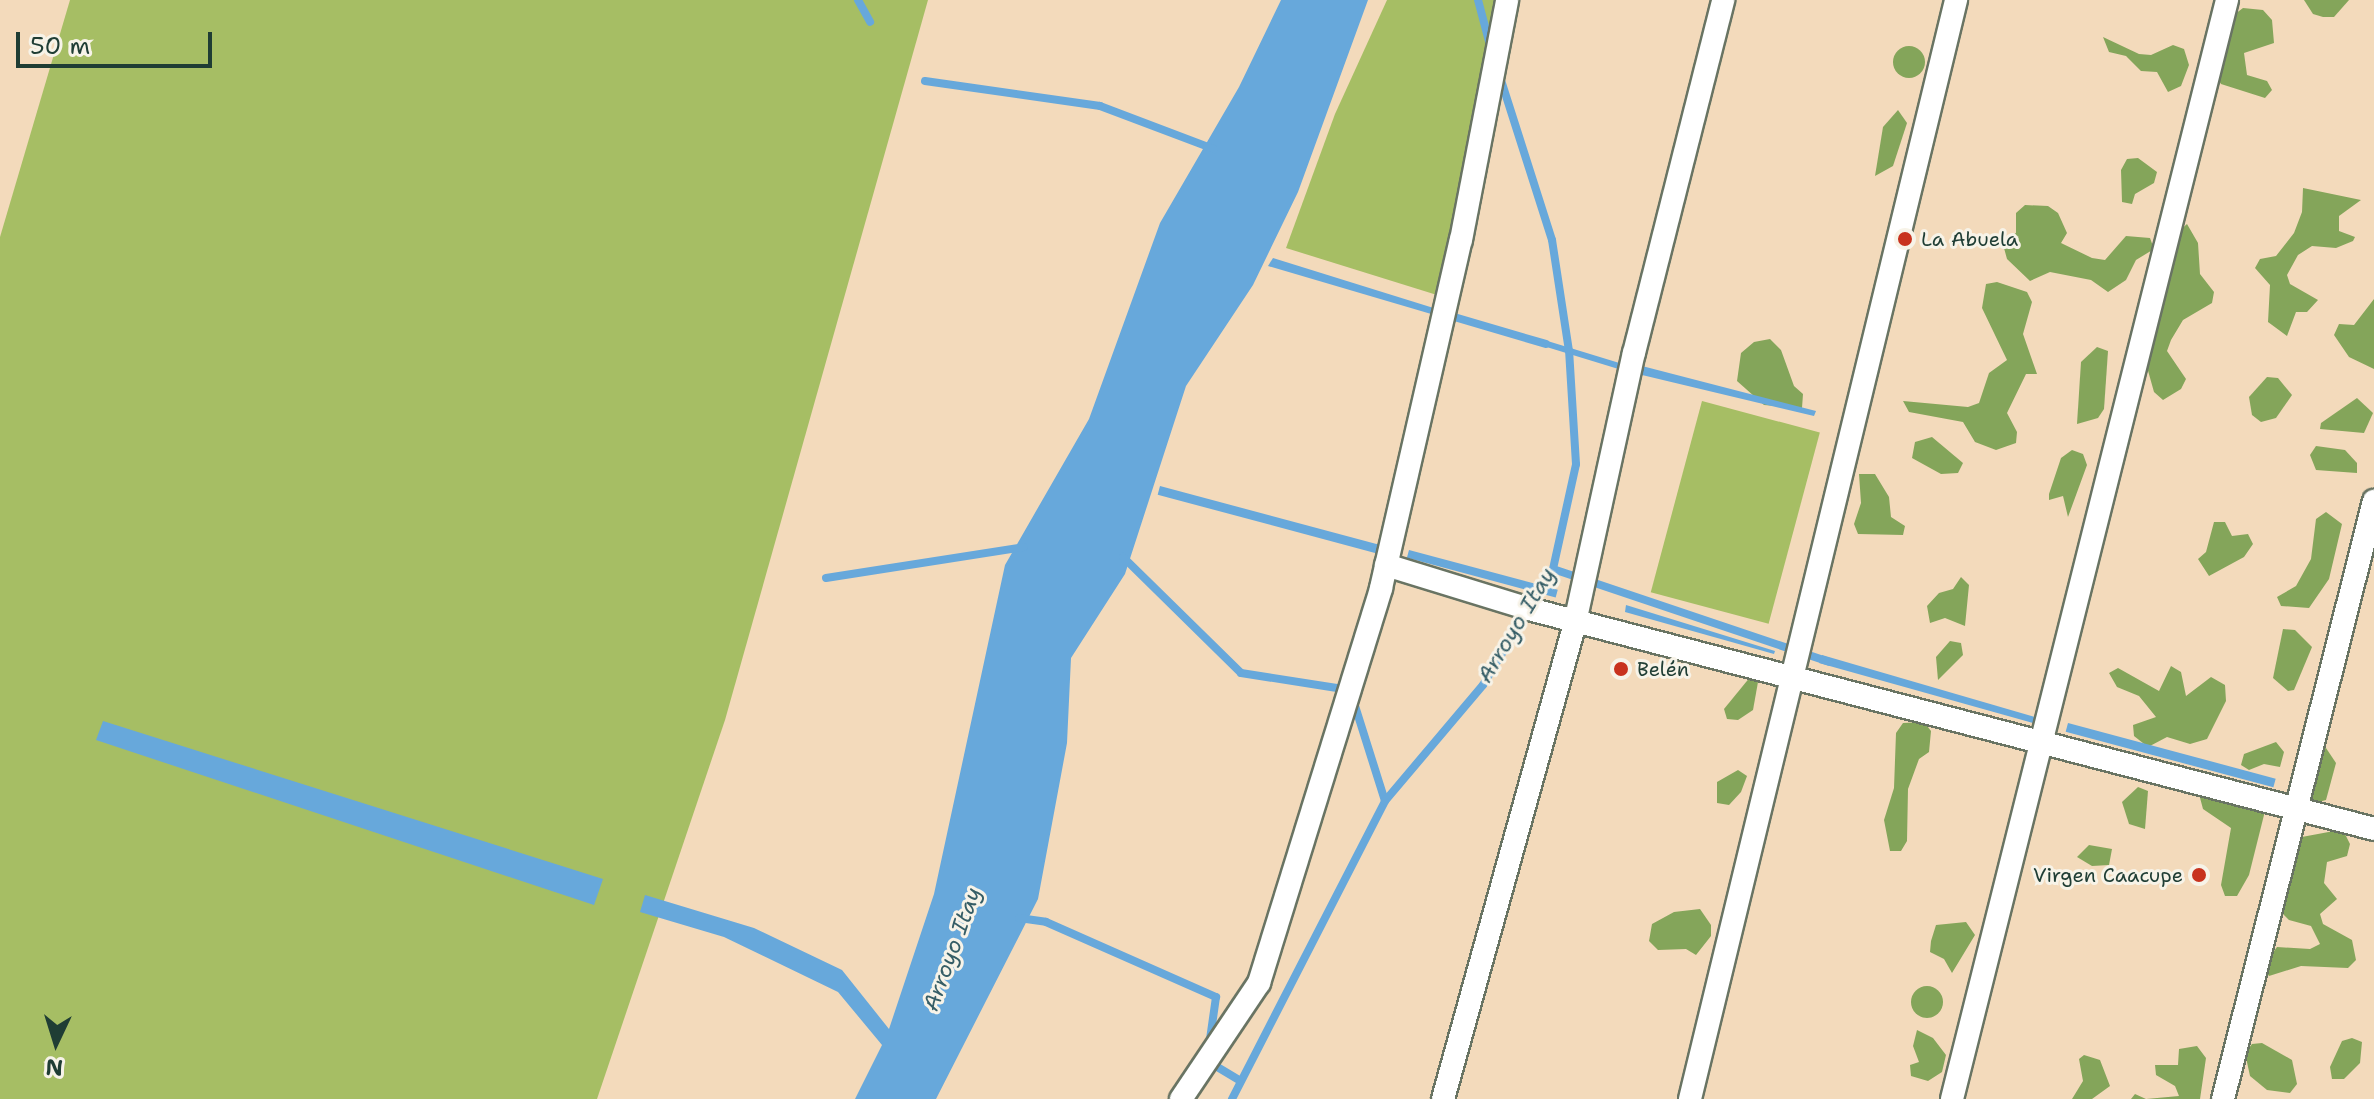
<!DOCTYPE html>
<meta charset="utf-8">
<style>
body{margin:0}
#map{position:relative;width:2374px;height:1099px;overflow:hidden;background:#f3dabb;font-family:"Shantell Sans",sans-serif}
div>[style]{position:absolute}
.green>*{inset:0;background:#a6be64;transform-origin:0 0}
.forest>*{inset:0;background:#84a55a}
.round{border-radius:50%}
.water>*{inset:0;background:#67a8db;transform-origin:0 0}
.stream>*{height:8px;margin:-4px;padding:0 4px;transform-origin:4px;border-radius:4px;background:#67a8db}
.roads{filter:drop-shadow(2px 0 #697463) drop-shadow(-2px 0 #697463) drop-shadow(0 2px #697463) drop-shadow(0 -2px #697463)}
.street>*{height:22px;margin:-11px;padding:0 11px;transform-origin:11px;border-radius:11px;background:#fff}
.dots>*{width:22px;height:22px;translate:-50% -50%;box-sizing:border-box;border:4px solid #f7f3e8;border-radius:50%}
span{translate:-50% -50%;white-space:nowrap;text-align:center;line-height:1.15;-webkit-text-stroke:6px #f7f3e8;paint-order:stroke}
.poi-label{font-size:20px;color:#1f3d34}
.left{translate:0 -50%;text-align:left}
.right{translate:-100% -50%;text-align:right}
.water-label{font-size:22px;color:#355d66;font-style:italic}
.north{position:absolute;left:16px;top:1003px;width:80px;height:80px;-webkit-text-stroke:6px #f7f3e8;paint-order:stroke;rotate:184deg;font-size:22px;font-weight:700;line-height:32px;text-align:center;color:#1f3d34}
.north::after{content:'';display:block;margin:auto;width:28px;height:36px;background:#1f3d34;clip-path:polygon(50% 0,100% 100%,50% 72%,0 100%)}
.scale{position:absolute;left:16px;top:32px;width:196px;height:36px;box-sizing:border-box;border:4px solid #1f3d34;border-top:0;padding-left:10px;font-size:24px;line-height:28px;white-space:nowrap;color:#1f3d34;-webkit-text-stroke:6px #f7f3e8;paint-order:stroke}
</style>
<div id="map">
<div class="green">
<div style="clip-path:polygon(70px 0,928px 0,725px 720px,597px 1099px,0 1099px,0 237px)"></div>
<div style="clip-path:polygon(1387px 0,1513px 0,1437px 295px,1286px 248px,1335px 114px)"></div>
<div style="left:1702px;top:401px;width:122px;height:198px;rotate:15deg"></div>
</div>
<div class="forest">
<div style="clip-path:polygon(2304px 0,2349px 0,2334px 17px,2323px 17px,2313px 14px)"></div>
<div style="clip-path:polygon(2243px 8px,2263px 10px,2272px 20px,2274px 43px,2244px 53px,2247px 75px,2267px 81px,2272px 90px,2265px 98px,2221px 84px,2214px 73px,2235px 14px)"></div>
<div style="clip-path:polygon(2103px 37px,2139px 54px,2151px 55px,2173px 45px,2184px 49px,2189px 65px,2181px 86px,2168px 92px,2157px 72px,2141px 71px,2126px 56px,2109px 52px)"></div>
<div class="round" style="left:1893px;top:46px;width:32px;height:32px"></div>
<div style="clip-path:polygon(1898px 110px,1907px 123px,1893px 166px,1875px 176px,1883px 127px)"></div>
<div style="clip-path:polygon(2138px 158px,2157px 172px,2154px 183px,2135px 194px,2132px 204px,2122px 202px,2121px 170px,2127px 159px)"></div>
<div style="clip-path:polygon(2303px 188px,2361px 200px,2339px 216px,2339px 231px,2355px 237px,2353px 241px,2336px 248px,2312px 246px,2298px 255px,2287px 275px,2290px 284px,2318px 300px,2307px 312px,2296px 312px,2287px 336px,2268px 322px,2270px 285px,2255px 268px,2260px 259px,2276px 256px,2294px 233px,2302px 212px)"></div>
<div style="clip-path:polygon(2025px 205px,2048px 206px,2058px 213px,2067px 233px,2061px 243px,2092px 258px,2105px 260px,2126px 236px,2150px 238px,2154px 249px,2136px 260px,2126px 280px,2108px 292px,2091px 280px,2050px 272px,2030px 281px,2007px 259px,2004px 248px,2006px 238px,2016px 233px,2016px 213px)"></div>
<div style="clip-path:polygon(2187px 224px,2198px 243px,2200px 274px,2214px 292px,2212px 303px,2183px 320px,2171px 340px,2167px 351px,2186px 379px,2181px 389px,2163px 400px,2154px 392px,2145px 360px,2157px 302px,2171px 278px,2178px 232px)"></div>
<div style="clip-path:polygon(1997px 282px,2027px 292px,2032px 302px,2023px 334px,2037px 374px,2026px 374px,2007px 413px,2017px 432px,2016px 443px,1996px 450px,1975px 442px,1963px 422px,1909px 412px,1903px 401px,1968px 407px,1979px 403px,1989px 373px,2007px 360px,1982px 308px,1986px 284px)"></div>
<div style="clip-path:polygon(2374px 299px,2374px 369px,2349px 357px,2334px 335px,2339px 324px,2354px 325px)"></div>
<div style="clip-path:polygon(1770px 339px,1781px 350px,1794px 386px,1803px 394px,1802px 408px,1764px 405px,1737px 381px,1741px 353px,1754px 342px)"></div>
<div style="clip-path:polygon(2097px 347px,2108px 351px,2104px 409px,2098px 418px,2077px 424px,2081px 362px)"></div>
<div style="clip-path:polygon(2267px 377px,2278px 378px,2292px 395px,2276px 418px,2261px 422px,2252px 415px,2249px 397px)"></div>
<div style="clip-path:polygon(2357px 398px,2373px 413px,2364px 433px,2320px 429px,2321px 423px)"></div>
<div style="clip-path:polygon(1932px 437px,1963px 463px,1958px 473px,1941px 474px,1912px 458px,1915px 442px)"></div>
<div style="clip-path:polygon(2316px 446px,2345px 450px,2357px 463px,2357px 473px,2316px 470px,2310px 455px)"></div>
<div style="clip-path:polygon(2072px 450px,2083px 454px,2087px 465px,2068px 517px,2063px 496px,2049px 500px,2049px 494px,2061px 458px)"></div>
<div style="clip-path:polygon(1859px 474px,1875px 474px,1889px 497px,1891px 517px,1905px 526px,1903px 535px,1858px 534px,1854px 524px,1861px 503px)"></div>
<div style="clip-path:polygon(2326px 512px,2342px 524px,2329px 579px,2309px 608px,2281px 606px,2277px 597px,2296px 586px,2311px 559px,2316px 519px)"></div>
<div style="clip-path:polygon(2214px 522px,2225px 522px,2232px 536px,2248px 534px,2253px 544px,2244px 557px,2209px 576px,2198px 559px,2206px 552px)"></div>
<div style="clip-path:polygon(1961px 577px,1969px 585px,1965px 626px,1945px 618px,1930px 623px,1927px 606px,1939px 593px,1953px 589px)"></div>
<div style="clip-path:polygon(2283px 629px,2295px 630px,2312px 647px,2294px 690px,2288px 691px,2273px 678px)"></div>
<div style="clip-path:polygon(1950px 641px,1961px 643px,1963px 655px,1938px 680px,1936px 657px)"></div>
<div style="clip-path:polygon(2171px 666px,2181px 672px,2186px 696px,2211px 677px,2225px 685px,2226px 701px,2207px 739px,2190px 744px,2167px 737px,2148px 747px,2134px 736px,2133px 725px,2156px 717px,2139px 696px,2117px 687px,2109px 673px,2118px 668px,2159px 691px)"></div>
<div style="clip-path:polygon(1751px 676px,1758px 682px,1753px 710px,1738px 720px,1727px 719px,1724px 709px)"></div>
<div style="clip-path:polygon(1924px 722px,1931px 731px,1929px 752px,1919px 759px,1908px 789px,1907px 841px,1901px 851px,1890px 851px,1884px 820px,1894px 788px,1896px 733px,1903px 723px)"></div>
<div style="clip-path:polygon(2276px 742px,2284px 752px,2280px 767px,2264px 764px,2249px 770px,2241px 765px,2244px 754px)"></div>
<div style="clip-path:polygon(2326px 748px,2336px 763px,2326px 800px,2315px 803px,2304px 791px,2319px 749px)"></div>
<div style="clip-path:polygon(1738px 770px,1747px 776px,1741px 792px,1729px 805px,1717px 803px,1717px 782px)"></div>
<div style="clip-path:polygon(2138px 787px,2148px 791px,2145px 829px,2129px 824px,2122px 802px)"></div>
<div style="clip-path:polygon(2199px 794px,2266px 807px,2249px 875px,2237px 896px,2225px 896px,2221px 885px,2231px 828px,2203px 809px)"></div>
<div style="clip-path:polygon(2334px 831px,2345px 834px,2350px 844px,2347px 856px,2327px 862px,2324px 883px,2337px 899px,2320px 914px,2323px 924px,2352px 940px,2356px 960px,2348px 968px,2301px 966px,2269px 976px,2262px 967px,2277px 947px,2310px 949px,2320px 944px,2311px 926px,2289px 920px,2276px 907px,2291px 839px)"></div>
<div style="clip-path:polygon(2089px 845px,2112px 849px,2109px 865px,2092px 866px,2077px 857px)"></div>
<div style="clip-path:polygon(1700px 909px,1711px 925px,1711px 936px,1696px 955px,1686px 949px,1658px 950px,1649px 941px,1652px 924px,1674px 912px)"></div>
<div style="clip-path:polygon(1966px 922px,1975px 935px,1952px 973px,1944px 959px,1930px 952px,1931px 941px,1936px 925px)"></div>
<div class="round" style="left:1911px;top:986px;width:32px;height:32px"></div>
<div style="clip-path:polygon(1917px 1030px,1933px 1038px,1946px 1055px,1942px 1072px,1928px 1081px,1911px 1076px,1910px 1065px,1919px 1062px,1913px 1046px)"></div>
<div style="clip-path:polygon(2352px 1038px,2362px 1042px,2360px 1063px,2344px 1079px,2332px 1079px,2330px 1067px,2342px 1041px)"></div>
<div style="clip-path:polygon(2262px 1043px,2292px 1060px,2297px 1084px,2290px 1093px,2267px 1090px,2250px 1076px,2245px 1053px,2252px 1044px)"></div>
<div style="clip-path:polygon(2197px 1046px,2206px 1058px,2200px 1099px,2131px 1099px,2135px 1094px,2146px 1099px,2179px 1096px,2175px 1086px,2156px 1075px,2155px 1065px,2178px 1065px,2179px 1049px)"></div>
<div style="clip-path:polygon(2084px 1055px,2100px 1060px,2110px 1086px,2092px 1099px,2072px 1099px,2083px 1081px,2079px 1059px)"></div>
</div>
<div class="water">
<div style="clip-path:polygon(1281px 0,1368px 0,1298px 192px,1253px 285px,1186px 386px,1125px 574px,1071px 658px,1067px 743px,1038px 899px,936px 1099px,855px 1099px,882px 1045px,838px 992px,724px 937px,640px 912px,645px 895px,754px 928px,842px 970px,889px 1029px,934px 894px,1005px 565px,1089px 419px,1160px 223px,1239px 87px)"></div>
<div style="clip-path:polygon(1273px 258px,1440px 310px,1438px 316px,1268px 266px)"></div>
<div style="left:1541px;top:339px;width:82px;height:6px;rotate:17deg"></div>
<div style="clip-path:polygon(1642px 366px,1816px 411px,1814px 416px,1642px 375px)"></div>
<div style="left:1160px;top:486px;width:226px;height:9px;rotate:15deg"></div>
<div style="left:1409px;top:550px;width:154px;height:8px;rotate:15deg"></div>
<div style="clip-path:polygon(1626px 605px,1775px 651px,1774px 654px,1625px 612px)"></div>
<div style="clip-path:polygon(1822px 655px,2035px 717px,2033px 723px,1819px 663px)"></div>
<div style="clip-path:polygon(103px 721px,603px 879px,594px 905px,96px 740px)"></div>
<div style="left:2068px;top:723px;width:215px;height:9px;rotate:15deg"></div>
</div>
<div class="stream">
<div style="left:858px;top:0;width:25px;rotate:61deg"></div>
<div style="left:1478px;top:0;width:51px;rotate:75.1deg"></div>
<div style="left:925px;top:81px;width:177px;rotate:8.1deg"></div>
<div style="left:1100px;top:106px;width:122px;rotate:20.7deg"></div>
<div style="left:1444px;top:314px;width:106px;rotate:16.4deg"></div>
<div style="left:1123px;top:557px;width:165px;rotate:44.5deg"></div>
<div style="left:1241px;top:673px;width:110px;rotate:8.9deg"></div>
<div style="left:1350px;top:690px;width:116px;rotate:72.5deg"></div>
<div style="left:1553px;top:569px;width:291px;rotate:18.6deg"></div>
<div style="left:826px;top:578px;width:200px;rotate:-8.9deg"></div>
<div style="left:1019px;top:918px;width:27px;rotate:8deg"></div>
<div style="left:1046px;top:922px;width:186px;rotate:23.8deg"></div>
<div style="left:1216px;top:997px;width:49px;rotate:98.1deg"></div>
<div style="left:1209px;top:1062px;width:35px;rotate:31deg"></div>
<div style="left:1232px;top:1099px;width:335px;rotate:-62.8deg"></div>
<div style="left:1385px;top:801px;width:152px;rotate:-49.8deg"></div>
<div style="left:1483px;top:685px;width:135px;rotate:-58.9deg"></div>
<div style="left:1553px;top:569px;width:107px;rotate:-77.6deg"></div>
<div style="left:1576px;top:464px;width:113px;rotate:-93.5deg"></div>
<div style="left:1569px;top:351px;width:112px;rotate:-98.7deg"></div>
<div style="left:1552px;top:240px;width:174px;rotate:-107.7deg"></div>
</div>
<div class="roads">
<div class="street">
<div style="left:1386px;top:565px;width:150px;rotate:17.1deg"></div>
<div style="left:1529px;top:609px;width:873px;rotate:14.59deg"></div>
<div style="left:1181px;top:1099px;width:140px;rotate:-56.1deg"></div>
<div style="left:1259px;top:983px;width:413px;rotate:-72.8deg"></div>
<div style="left:1381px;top:588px;width:357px;rotate:-77.1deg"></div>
<div style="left:1461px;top:240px;width:244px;rotate:-79.1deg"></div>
<div style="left:1443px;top:1099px;width:499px;rotate:-74.5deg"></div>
<div style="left:1576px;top:618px;width:271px;rotate:-77.7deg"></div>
<div style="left:1634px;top:353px;width:364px;rotate:-75.8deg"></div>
<div style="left:1690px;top:1099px;width:1131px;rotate:-76.39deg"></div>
<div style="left:1952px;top:1099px;width:1133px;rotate:-75.95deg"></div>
<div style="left:2223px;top:1099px;width:617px;rotate:-75.83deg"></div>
</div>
</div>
<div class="dots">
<div style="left:1905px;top:239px;background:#c8321e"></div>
<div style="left:1621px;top:669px;background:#c8321e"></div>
<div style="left:2199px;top:875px;background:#c8321e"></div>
</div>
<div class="poi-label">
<span class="left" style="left:1921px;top:239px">La Abuela</span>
<span class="left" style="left:1637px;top:669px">Belén</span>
<span class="right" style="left:2183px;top:875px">Virgen Caacupe</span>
</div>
<div class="water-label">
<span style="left:1516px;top:625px;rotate:-59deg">Arroyo Itay</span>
<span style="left:952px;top:949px;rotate:-70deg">Arroyo Itay</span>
</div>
<div class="north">N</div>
<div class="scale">50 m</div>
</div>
